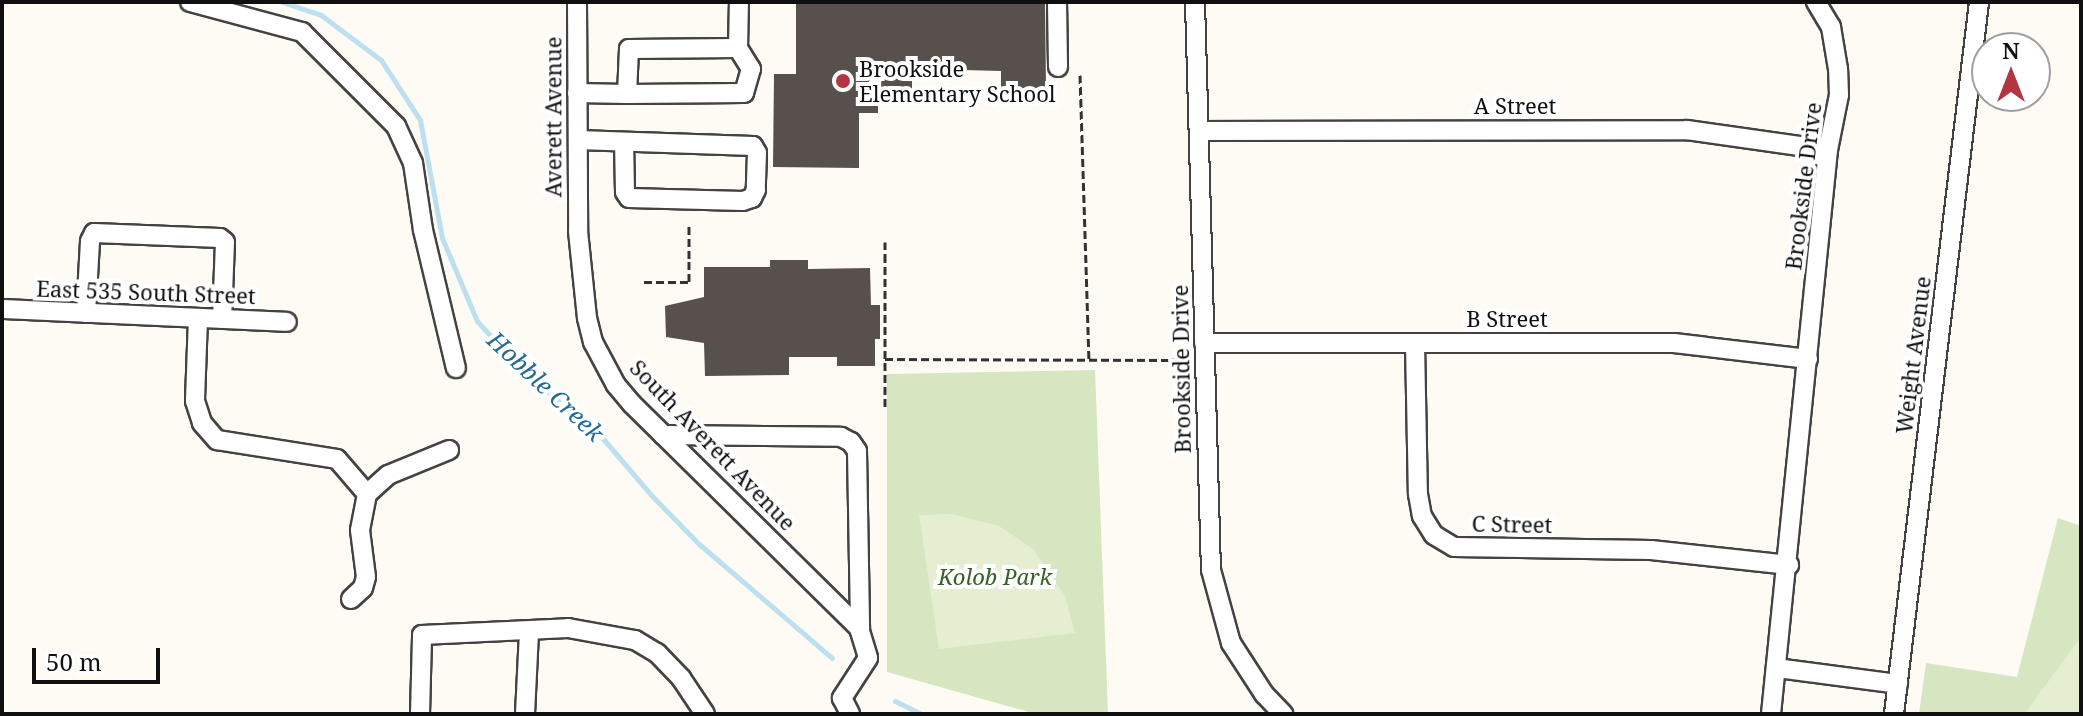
<!DOCTYPE html>
<style>
body{margin:0}
#map{position:relative;width:2083px;height:716px;overflow:hidden;background:#fefbf4;font-family:"Noto Serif",serif}
div>[style]{position:absolute}
.green>*{inset:0;background:#d5e6c0}
.pitch>*{inset:0;background:#e5eed1}
.stream>*{height:5px;margin:-2.5px;padding:0 2.5px;transform-origin:2.5px;border-radius:2.5px;background:#bde0f0}
.building>*{inset:0;background:#57504d}
.path>*{height:3px;margin-top:-1.5px;transform-origin:0;background:repeating-linear-gradient(90deg,#323232 0 8px,transparent 0 12px)}
.roads{filter:drop-shadow(2px 0 #434343) drop-shadow(-2px 0 #434343) drop-shadow(0 2px #434343) drop-shadow(0 -2px #434343)}
.minor>*{height:18px;margin:-9px;padding:0 9px;transform-origin:9px;border-radius:9px;background:#fff}
.dots>*{width:22px;height:22px;translate:-50% -50%;box-sizing:border-box;border:4px solid #fff;border-radius:50%}
span{translate:-50% -50%;white-space:nowrap;text-align:center;line-height:1.15;-webkit-text-stroke:8px #fff;paint-order:stroke}
.poi-label{font-size:22px;color:#101010}
.left{translate:0 -50%;text-align:left}
.street-label{font-size:22px;color:#101010}
.park-label{font-size:22px;color:#356126;font-style:italic}
.water-label{font-size:24px;color:#256a95;font-style:italic}
.frame{position:absolute;inset:0;border:4px solid #101010;pointer-events:none}
.north{position:absolute;left:1971px;top:32px;width:80px;height:80px;box-sizing:border-box;background:#fff;border:2px solid #9f9f9f;border-radius:50%;rotate:0deg;font-size:22px;font-weight:700;line-height:32px;text-align:center;color:#101010}
.north::after{content:'';display:block;margin:auto;width:28px;height:36px;background:#b23542;clip-path:polygon(50% 0,100% 100%,50% 72%,0 100%)}
.scale{position:absolute;left:32px;top:648px;width:128px;height:36px;box-sizing:border-box;border:4px solid #101010;border-top:0;padding-left:10px;font-size:24px;line-height:28px;white-space:nowrap;color:#101010;-webkit-text-stroke:6px #fff;paint-order:stroke}
</style>
<div id="map">
<div class="green">
<div style="clip-path:polygon(1095px 370px,1108px 714px,1036px 714px,887px 672px,887px 374px)"></div>
<div style="clip-path:polygon(2058px 518px,2081px 526px,2081px 714px,1919px 714px,1926px 663px,2017px 677px)"></div>
</div>
<div class="pitch">
<div style="clip-path:polygon(952px 514px,999px 526px,1033px 549px,1065px 596px,1075px 633px,939px 649px,919px 515px)"></div>
<div style="clip-path:polygon(2081px 637px,2081px 714px,2025px 714px,2025px 713px)"></div>
</div>
<div class="stream">
<div style="left:282px;top:2px;width:41px;rotate:18.4deg"></div>
<div style="left:321px;top:15px;width:75px;rotate:36.9deg"></div>
<div style="left:381px;top:60px;width:72px;rotate:57deg"></div>
<div style="left:420px;top:120px;width:120px;rotate:79.4deg"></div>
<div style="left:442px;top:238px;width:90px;rotate:67.1deg"></div>
<div style="left:477px;top:321px;width:68px;rotate:47.4deg"></div>
<div style="left:523px;top:371px;width:99px;rotate:39.7deg"></div>
<div style="left:599px;top:434px;width:83px;rotate:49.4deg"></div>
<div style="left:653px;top:497px;width:66px;rotate:45.6deg"></div>
<div style="left:699px;top:544px;width:175px;rotate:40.6deg"></div>
<div style="left:895px;top:701px;width:30px;rotate:26deg"></div>
</div>
<div class="building">
<div style="clip-path:polygon(796px 2px,1045px 2px,1046px 88px,1001px 88px,1001px 71px,963px 70px,963px 62px,912px 62px,912px 95px,878px 95px,878px 113px,859px 113px,859px 168px,773px 167px,774px 74px,796px 74px)"></div>
<div style="clip-path:polygon(770px 260px,808px 260px,808px 269px,870px 268px,871px 305px,880px 305px,880px 339px,875px 339px,875px 366px,837px 366px,837px 357px,789px 357px,789px 375px,705px 376px,704px 343px,666px 337px,665px 306px,704px 297px,704px 267px,770px 267px)"></div>
</div>
<div class="path">
<div style="left:1080px;top:75px;width:285px;rotate:88.2deg"></div>
<div style="left:885px;top:242px;width:168px;rotate:90deg"></div>
<div style="left:644px;top:282px;width:45px"></div>
<div style="left:689px;top:282px;width:57px;rotate:-90deg"></div>
<div style="left:885px;top:359px;width:287px;rotate:0.2deg"></div>
<div style="left:1172px;top:360px;width:17px;rotate:-25deg"></div>
<div style="left:1172px;top:360px;width:20px;rotate:33deg"></div>
</div>
<div class="roads">
<div class="minor">
<div style="left:190px;top:2px;width:116px;rotate:15deg"></div>
<div style="left:302px;top:32px;width:133px;rotate:45deg"></div>
<div style="left:396px;top:126px;width:41px;rotate:65.3deg"></div>
<div style="left:413px;top:163px;width:68px;rotate:81.5deg"></div>
<div style="left:423px;top:230px;width:142px;rotate:76.6deg"></div>
<div style="left:577px;top:2px;width:229px;rotate:89.7deg"></div>
<div style="left:578px;top:231px;width:87px;rotate:84.1deg"></div>
<div style="left:587px;top:318px;width:25px;rotate:76deg"></div>
<div style="left:593px;top:342px;width:49px;rotate:61.9deg"></div>
<div style="left:616px;top:385px;width:25px;rotate:50deg"></div>
<div style="left:632px;top:404px;width:319px;rotate:44.6deg"></div>
<div style="left:859px;top:628px;width:31px;rotate:73deg"></div>
<div style="left:868px;top:658px;width:48px;rotate:123deg"></div>
<div style="left:842px;top:698px;width:18px;rotate:63deg"></div>
<div style="left:1057px;top:2px;width:65px;rotate:89.1deg"></div>
<div style="left:1195px;top:2px;width:568px;rotate:88.39deg"></div>
<div style="left:1211px;top:570px;width:76px;rotate:74.7deg"></div>
<div style="left:1231px;top:643px;width:61px;rotate:57.1deg"></div>
<div style="left:1264px;top:694px;width:28px;rotate:46deg"></div>
<div style="left:738px;top:48px;width:46px;rotate:-88.8deg"></div>
<div style="left:577px;top:93px;width:50px;rotate:1.1deg"></div>
<div style="left:627px;top:94px;width:117px;rotate:-0.5deg"></div>
<div style="left:744px;top:93px;width:25px;rotate:-74deg"></div>
<div style="left:751px;top:69px;width:25px;rotate:-122deg"></div>
<div style="left:738px;top:48px;width:109px;rotate:179.5deg"></div>
<div style="left:629px;top:49px;width:45px;rotate:92.5deg"></div>
<div style="left:1200px;top:131px;width:487px;rotate:-0.1deg"></div>
<div style="left:1687px;top:130px;width:142px;rotate:8.1deg"></div>
<div style="left:578px;top:140px;width:175px;rotate:2deg"></div>
<div style="left:753px;top:146px;width:8px;rotate:60deg"></div>
<div style="left:757px;top:153px;width:37px;rotate:92deg"></div>
<div style="left:756px;top:190px;width:9px;rotate:117deg"></div>
<div style="left:752px;top:198px;width:9px;rotate:162deg"></div>
<div style="left:743px;top:201px;width:114px;rotate:-178.5deg"></div>
<div style="left:629px;top:198px;width:7px;rotate:-124deg"></div>
<div style="left:625px;top:192px;width:50px;rotate:-91.1deg"></div>
<div style="left:2px;top:309px;width:285px;rotate:2.6deg"></div>
<div style="left:86px;top:313px;width:72px;rotate:-86.8deg"></div>
<div style="left:90px;top:241px;width:9px;rotate:-63deg"></div>
<div style="left:94px;top:233px;width:126px;rotate:2.3deg"></div>
<div style="left:220px;top:238px;width:6px;rotate:39deg"></div>
<div style="left:225px;top:242px;width:77px;rotate:92.2deg"></div>
<div style="left:198px;top:318px;width:83px;rotate:92.1deg"></div>
<div style="left:195px;top:401px;width:23px;rotate:72deg"></div>
<div style="left:202px;top:423px;width:23px;rotate:49deg"></div>
<div style="left:217px;top:440px;width:121px;rotate:9deg"></div>
<div style="left:337px;top:459px;width:46px;rotate:49.4deg"></div>
<div style="left:1204px;top:343px;width:470px"></div>
<div style="left:1674px;top:343px;width:135px;rotate:6.8deg"></div>
<div style="left:1415px;top:343px;width:151px;rotate:88.9deg"></div>
<div style="left:1418px;top:494px;width:22px;rotate:80deg"></div>
<div style="left:1422px;top:516px;width:22px;rotate:58deg"></div>
<div style="left:1434px;top:535px;width:23px;rotate:31deg"></div>
<div style="left:1454px;top:547px;width:197px;rotate:0.9deg"></div>
<div style="left:1651px;top:550px;width:139px;rotate:6.2deg"></div>
<div style="left:663px;top:435px;width:178px;rotate:0.6deg"></div>
<div style="left:841px;top:437px;width:11px;rotate:27deg"></div>
<div style="left:851px;top:442px;width:11px;rotate:56deg"></div>
<div style="left:857px;top:451px;width:179px;rotate:89deg"></div>
<div style="left:351px;top:599px;width:16px;rotate:-43deg"></div>
<div style="left:363px;top:588px;width:11px;rotate:-75deg"></div>
<div style="left:366px;top:577px;width:47px;rotate:-97.3deg"></div>
<div style="left:360px;top:530px;width:37px;rotate:-79deg"></div>
<div style="left:367px;top:494px;width:28px;rotate:-42deg"></div>
<div style="left:388px;top:475px;width:66px;rotate:-22.3deg"></div>
<div style="left:1777px;top:668px;width:122px;rotate:7.5deg"></div>
<div style="left:420px;top:714px;width:79px;rotate:-88.5deg"></div>
<div style="left:422px;top:635px;width:146px;rotate:-2.7deg"></div>
<div style="left:568px;top:628px;width:68px;rotate:10.2deg"></div>
<div style="left:635px;top:640px;width:26px;rotate:31deg"></div>
<div style="left:657px;top:653px;width:35px;rotate:46deg"></div>
<div style="left:681px;top:678px;width:43px;rotate:56.3deg"></div>
<div style="left:525px;top:714px;width:83px;rotate:-87.2deg"></div>
<div style="left:1771px;top:714px;width:567px;rotate:-84.23deg"></div>
<div style="left:1828px;top:150px;width:56px;rotate:-78.7deg"></div>
<div style="left:1839px;top:95px;width:26px;rotate:-92deg"></div>
<div style="left:1838px;top:69px;width:43px;rotate:-99.5deg"></div>
<div style="left:1831px;top:27px;width:29px;rotate:-121deg"></div>
<div style="left:1894px;top:714px;width:717px;rotate:-83.19deg"></div>
</div>
</div>
<div class="dots">
<div style="left:843px;top:81px;background:#b23542"></div>
</div>
<div class="poi-label">
<span class="left" style="left:859px;top:81px">Brookside<br>Elementary School</span>
</div>
<div class="street-label">
<span style="left:1515px;top:106px">A Street</span>
<span style="left:553px;top:117px;rotate:-90deg">Averett Avenue</span>
<span style="left:1803px;top:186px;rotate:-83deg">Brookside Drive</span>
<span style="left:146px;top:292px;rotate:2deg">East 535 South Street</span>
<span style="left:1507px;top:319px">B Street</span>
<span style="left:1913px;top:355px;rotate:-83deg">Weight Avenue</span>
<span style="left:1181px;top:369px;rotate:-91deg">Brookside Drive</span>
<span style="left:713px;top:445px;rotate:46deg">South Averett Avenue</span>
<span style="left:1512px;top:524px;rotate:1deg">C Street</span>
</div>
<div class="park-label">
<span style="left:995px;top:577px">Kolob Park</span>
</div>
<div class="water-label">
<span style="left:546px;top:386px;rotate:43deg">Hobble Creek</span>
</div>
<div class="frame"></div>
<div class="north">N</div>
<div class="scale">50 m</div>
</div>
